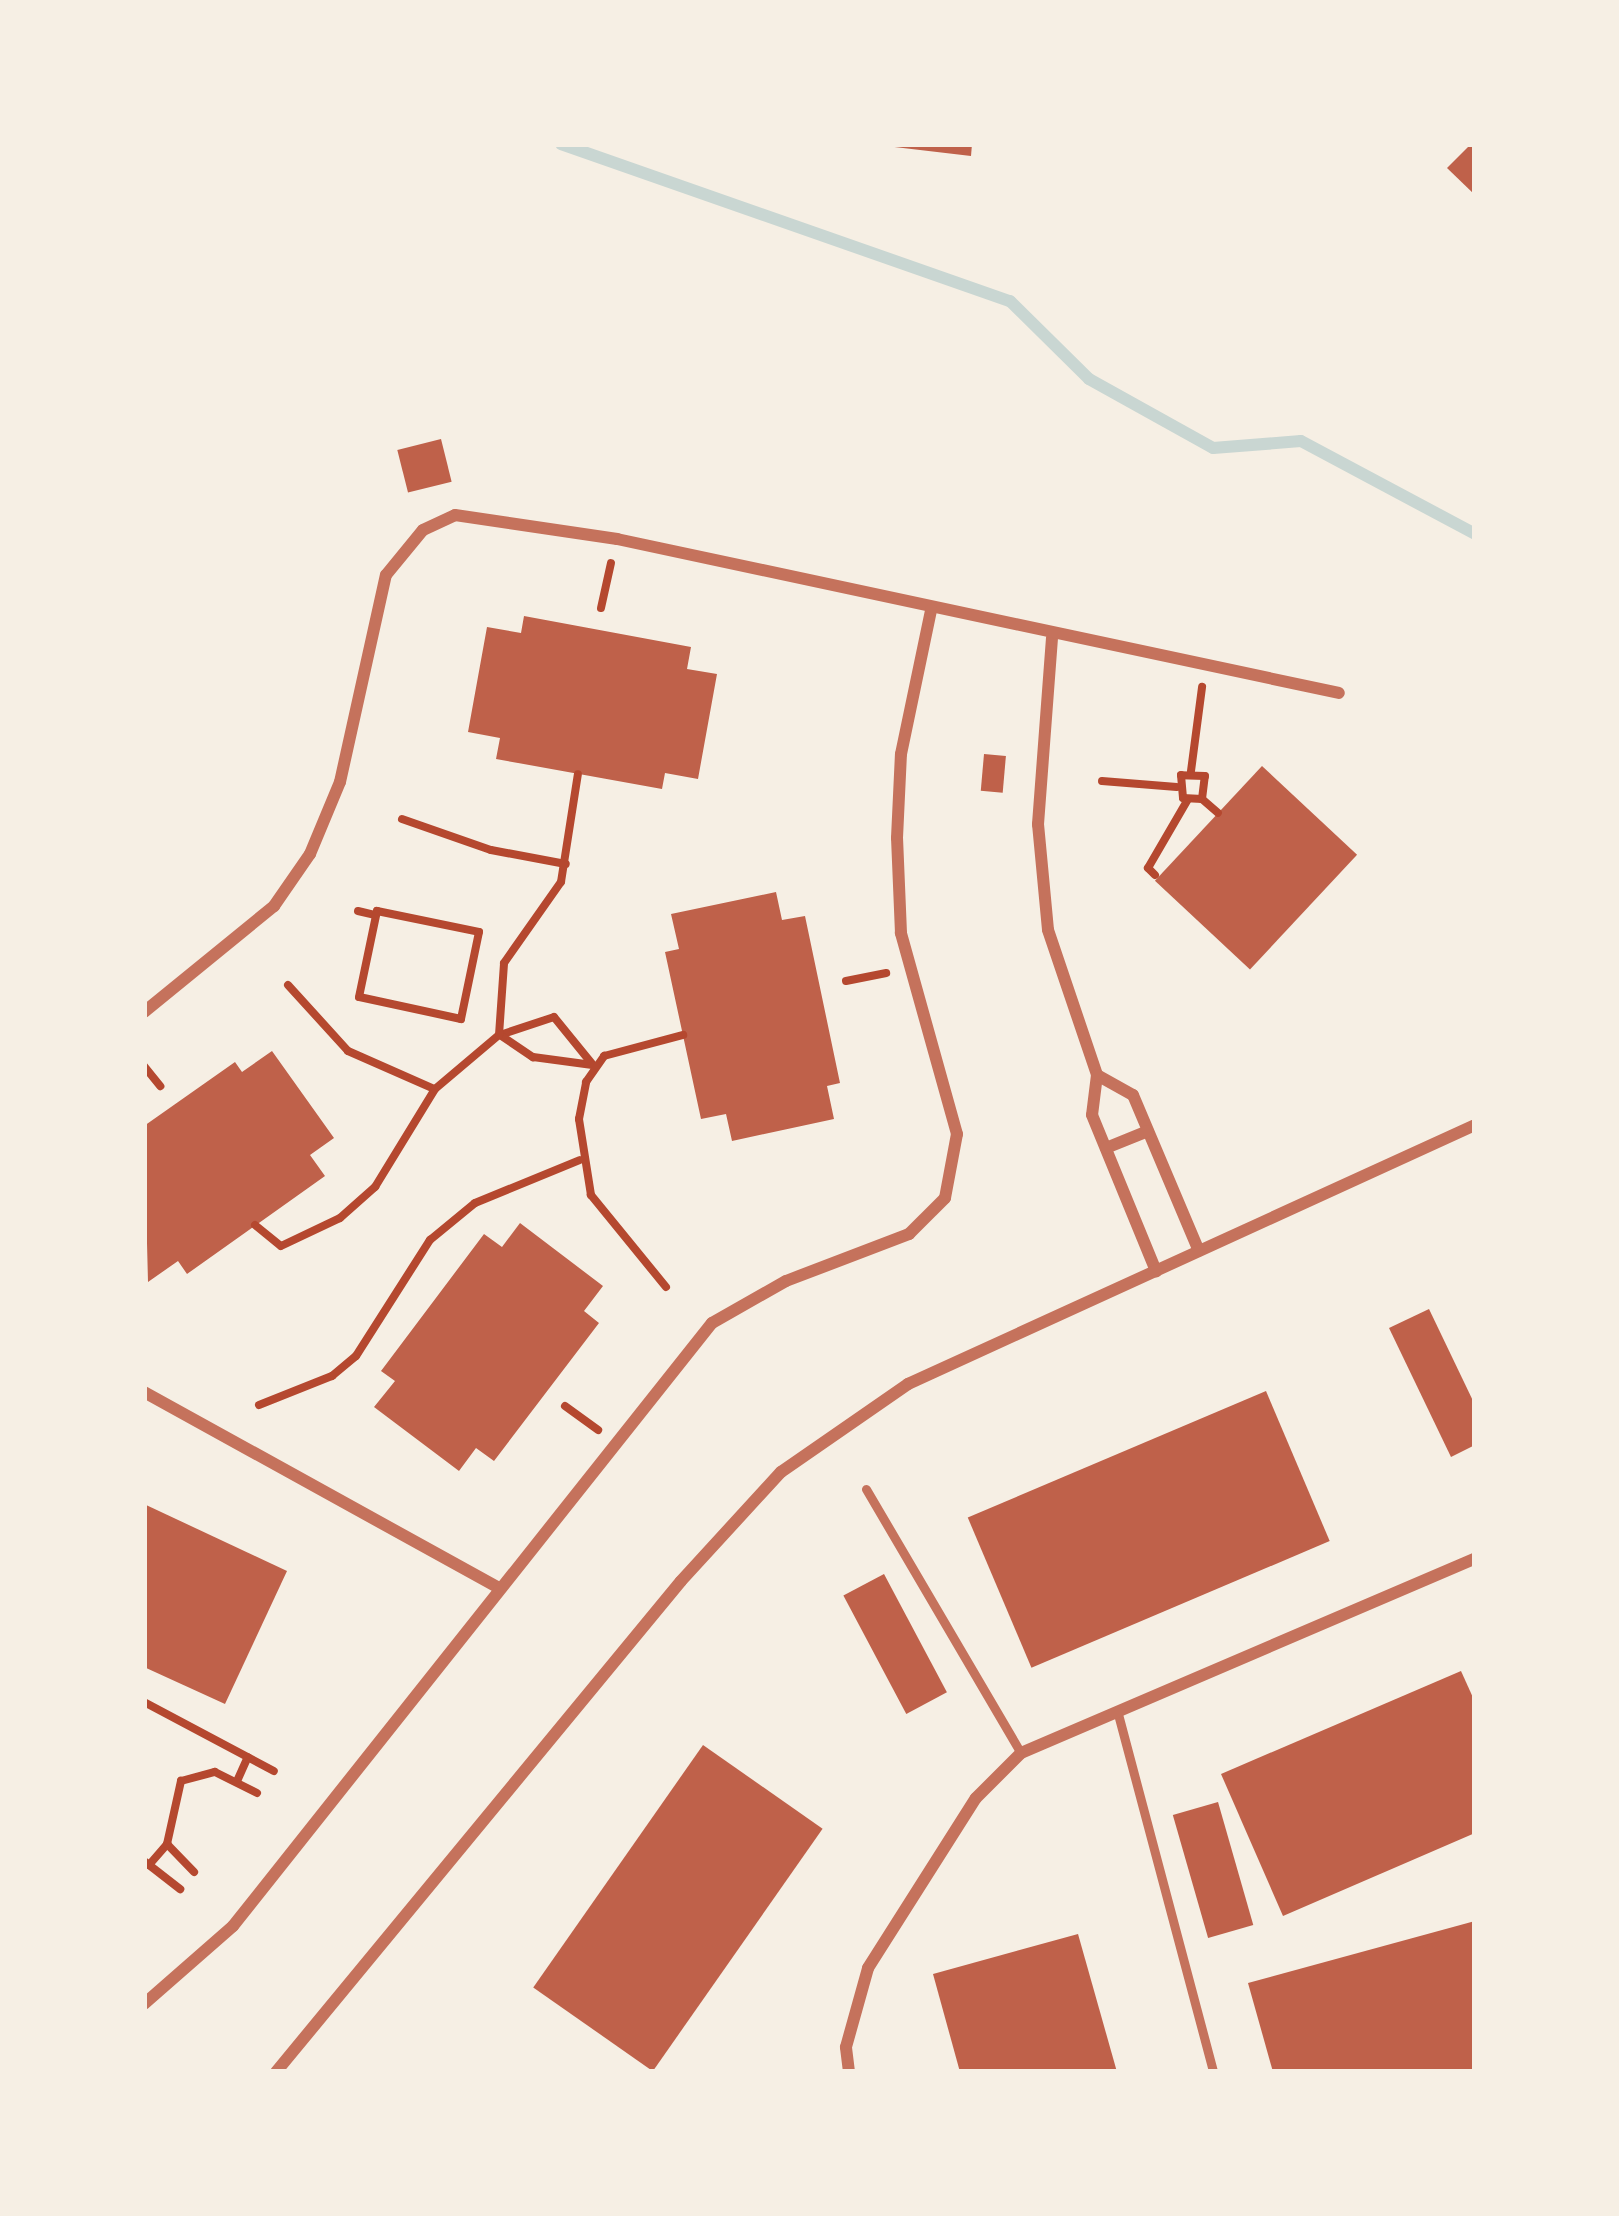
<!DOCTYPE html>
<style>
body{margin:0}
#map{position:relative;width:1619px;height:2216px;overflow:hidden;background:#f6efe4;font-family:"Golos Text",sans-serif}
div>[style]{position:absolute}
.stream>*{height:12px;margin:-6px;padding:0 6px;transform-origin:6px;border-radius:6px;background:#c9d6d2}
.building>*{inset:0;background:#bf614a;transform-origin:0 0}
.path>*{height:8px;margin:-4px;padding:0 4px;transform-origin:4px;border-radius:4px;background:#b5482f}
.service>*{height:9px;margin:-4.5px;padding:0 4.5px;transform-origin:4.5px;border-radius:4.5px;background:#c5725c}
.minor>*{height:12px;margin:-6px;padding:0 6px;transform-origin:6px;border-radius:6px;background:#c5725c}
span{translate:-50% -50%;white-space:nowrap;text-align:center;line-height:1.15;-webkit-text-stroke:9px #f6efe4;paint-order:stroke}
.frame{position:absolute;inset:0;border:147px solid #f6efe4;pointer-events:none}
</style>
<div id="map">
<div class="stream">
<div style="left:561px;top:144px;width:476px;rotate:19.3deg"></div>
<div style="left:1010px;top:301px;width:111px;rotate:44.6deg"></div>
<div style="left:1089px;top:379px;width:142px;rotate:29.1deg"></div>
<div style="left:1213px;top:448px;width:88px;rotate:-4.5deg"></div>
<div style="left:1301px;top:441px;width:197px;rotate:28.1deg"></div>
</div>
<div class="building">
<div style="clip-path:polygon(869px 144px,972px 144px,971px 156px)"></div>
<div style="clip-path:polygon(1471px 144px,1475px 144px,1475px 195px,1447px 168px)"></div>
<div style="left:441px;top:439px;width:44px;height:45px;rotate:76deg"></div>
<div style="clip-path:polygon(524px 616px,691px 647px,687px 669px,717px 674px,698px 779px,665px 773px,662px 789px,496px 759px,500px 738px,468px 732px,487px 627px,521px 633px)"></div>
<div style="left:984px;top:754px;width:22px;height:37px;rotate:5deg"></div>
<div style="left:1262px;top:766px;width:130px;height:157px;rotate:43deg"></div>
<div style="clip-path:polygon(776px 892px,782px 920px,805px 916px,840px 1083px,827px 1086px,834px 1119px,732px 1141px,726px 1114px,701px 1119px,665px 952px,679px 949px,671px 914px)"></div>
<div style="clip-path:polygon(272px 1051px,334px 1138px,310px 1155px,325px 1176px,187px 1274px,178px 1261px,148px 1282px,144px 1126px,235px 1062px,242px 1072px)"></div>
<div style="clip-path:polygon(520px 1223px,603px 1286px,584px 1311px,599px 1323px,494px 1461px,476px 1448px,459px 1471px,374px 1407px,395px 1381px,381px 1371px,484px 1234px,502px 1247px)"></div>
<div style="clip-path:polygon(1429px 1309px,1475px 1405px,1475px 1445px,1451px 1457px,1389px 1328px)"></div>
<div style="left:1266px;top:1391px;width:163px;height:324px;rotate:67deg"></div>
<div style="clip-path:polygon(144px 1504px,287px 1571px,225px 1704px,144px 1667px)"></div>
<div style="left:884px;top:1574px;width:134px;height:46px;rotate:62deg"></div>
<div style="clip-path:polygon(1461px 1671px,1475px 1702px,1475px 1833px,1283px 1916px,1221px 1774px)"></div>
<div style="left:703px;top:1745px;width:146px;height:296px;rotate:35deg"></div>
<div style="left:1218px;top:1802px;width:128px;height:47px;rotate:74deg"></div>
<div style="clip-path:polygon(1475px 1921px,1475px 2072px,1273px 2072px,1248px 1983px)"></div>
<div style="clip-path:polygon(1078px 1934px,1117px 2072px,960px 2072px,933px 1974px)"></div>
</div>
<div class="path">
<div style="left:601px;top:608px;width:46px;rotate:-77.5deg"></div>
<div style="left:1191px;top:771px;width:85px;rotate:-82.5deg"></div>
<div style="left:1102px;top:781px;width:75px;rotate:4.6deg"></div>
<div style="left:1202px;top:799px;width:23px;rotate:-83deg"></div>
<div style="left:1205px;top:776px;width:24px;rotate:-178deg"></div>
<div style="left:1181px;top:775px;width:23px;rotate:85deg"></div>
<div style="left:1183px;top:798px;width:19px;rotate:3deg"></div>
<div style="left:1202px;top:799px;width:21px;rotate:41deg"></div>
<div style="left:402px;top:819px;width:94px;rotate:19.2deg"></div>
<div style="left:491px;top:850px;width:76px;rotate:10.6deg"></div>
<div style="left:1155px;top:875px;width:10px;rotate:-135deg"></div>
<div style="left:1148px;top:868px;width:78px;rotate:-59.8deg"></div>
<div style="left:358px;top:911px;width:18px;rotate:13deg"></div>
<div style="left:377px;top:911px;width:104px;rotate:11.6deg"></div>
<div style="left:479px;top:932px;width:89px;rotate:101.7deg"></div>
<div style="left:461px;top:1019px;width:104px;rotate:-167.8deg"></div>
<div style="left:359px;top:997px;width:88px;rotate:-78.2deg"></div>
<div style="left:846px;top:981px;width:41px;rotate:-11.3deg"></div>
<div style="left:288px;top:985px;width:89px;rotate:47.7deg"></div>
<div style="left:348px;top:1051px;width:94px;rotate:23.8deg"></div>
<div style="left:500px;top:1035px;width:57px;rotate:-18.4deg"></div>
<div style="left:554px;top:1017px;width:62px;rotate:50.9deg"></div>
<div style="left:500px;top:1035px;width:40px;rotate:34deg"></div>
<div style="left:533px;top:1057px;width:60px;rotate:7.7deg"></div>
<div style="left:144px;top:1066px;width:26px;rotate:51deg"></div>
<div style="left:255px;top:1225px;width:33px;rotate:39deg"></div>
<div style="left:281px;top:1246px;width:65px;rotate:-25.4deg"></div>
<div style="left:340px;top:1218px;width:47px;rotate:-41.5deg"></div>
<div style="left:375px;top:1187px;width:115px;rotate:-58.5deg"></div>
<div style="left:435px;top:1089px;width:84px;rotate:-40.2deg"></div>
<div style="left:499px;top:1035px;width:72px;rotate:-86deg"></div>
<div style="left:504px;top:963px;width:99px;rotate:-54.9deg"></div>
<div style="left:561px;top:882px;width:109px;rotate:-81.1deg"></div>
<div style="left:666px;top:1287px;width:119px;rotate:-129.2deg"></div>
<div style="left:591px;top:1195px;width:77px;rotate:-99deg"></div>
<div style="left:579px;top:1119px;width:38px;rotate:-79deg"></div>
<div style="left:586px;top:1082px;width:32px;rotate:-55deg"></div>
<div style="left:604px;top:1056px;width:82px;rotate:-14.9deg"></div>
<div style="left:259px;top:1405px;width:79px;rotate:-21.7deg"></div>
<div style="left:332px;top:1376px;width:31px;rotate:-40deg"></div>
<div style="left:356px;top:1356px;width:138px;rotate:-57.5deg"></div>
<div style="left:430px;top:1240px;width:58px;rotate:-39.4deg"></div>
<div style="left:475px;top:1203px;width:113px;rotate:-22.3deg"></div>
<div style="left:565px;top:1406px;width:41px;rotate:36deg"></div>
<div style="left:144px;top:1702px;width:147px;rotate:28deg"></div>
<div style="left:238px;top:1779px;width:24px;rotate:-66deg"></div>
<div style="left:167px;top:1844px;width:39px;rotate:46deg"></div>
<div style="left:144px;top:1861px;width:46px;rotate:37.9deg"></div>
<div style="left:149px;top:1865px;width:28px;rotate:-49deg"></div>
<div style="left:167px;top:1844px;width:65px;rotate:-77.5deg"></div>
<div style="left:181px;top:1781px;width:35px;rotate:-15deg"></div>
<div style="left:215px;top:1772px;width:47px;rotate:26.6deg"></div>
</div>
<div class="service">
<div style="left:866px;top:1489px;width:306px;rotate:59.6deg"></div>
<div style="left:1118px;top:1714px;width:370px;rotate:75.1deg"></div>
</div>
<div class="minor">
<div style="left:1052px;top:638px;width:187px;rotate:94.3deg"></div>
<div style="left:1038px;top:824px;width:106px;rotate:84.6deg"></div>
<div style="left:1048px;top:930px;width:153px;rotate:71.3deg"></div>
<div style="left:1097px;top:1075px;width:40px;rotate:97.1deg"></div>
<div style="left:1092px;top:1115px;width:169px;rotate:67.7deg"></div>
<div style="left:144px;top:1012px;width:168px;rotate:-39.2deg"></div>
<div style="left:274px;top:906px;width:63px;rotate:-55.3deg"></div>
<div style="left:310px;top:854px;width:78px;rotate:-67.4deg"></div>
<div style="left:340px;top:782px;width:212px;rotate:-77.5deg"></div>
<div style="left:386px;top:575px;width:58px;rotate:-50.6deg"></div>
<div style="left:423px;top:530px;width:35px;rotate:-25deg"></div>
<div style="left:455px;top:515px;width:164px;rotate:8.4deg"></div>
<div style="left:617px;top:539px;width:738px;rotate:12.04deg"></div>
<div style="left:1097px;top:1075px;width:41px;rotate:29.1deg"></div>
<div style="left:1133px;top:1095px;width:169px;rotate:67.1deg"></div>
<div style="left:1106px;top:1148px;width:45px;rotate:-22deg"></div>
<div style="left:144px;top:1392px;width:403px;rotate:28.9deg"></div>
<div style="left:144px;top:2004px;width:118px;rotate:-41.2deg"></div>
<div style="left:233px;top:1926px;width:770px;rotate:-51.54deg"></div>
<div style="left:712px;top:1323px;width:85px;rotate:-29.6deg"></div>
<div style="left:786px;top:1281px;width:132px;rotate:-20.9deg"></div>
<div style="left:909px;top:1234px;width:51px;rotate:-45deg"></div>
<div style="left:945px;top:1198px;width:65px;rotate:-79.4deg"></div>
<div style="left:957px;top:1134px;width:209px;rotate:-105.6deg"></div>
<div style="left:901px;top:933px;width:95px;rotate:-92.4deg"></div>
<div style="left:897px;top:838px;width:84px;rotate:-87.3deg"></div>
<div style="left:901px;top:754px;width:147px;rotate:-78.2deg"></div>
<div style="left:276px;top:2072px;width:636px;rotate:-50.48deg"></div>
<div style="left:681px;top:1581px;width:148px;rotate:-47.5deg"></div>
<div style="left:781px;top:1472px;width:155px;rotate:-34.7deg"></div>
<div style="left:908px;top:1384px;width:623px;rotate:-24.55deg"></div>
<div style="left:849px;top:2072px;width:25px;rotate:-97deg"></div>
<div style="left:846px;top:2047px;width:82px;rotate:-74.4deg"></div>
<div style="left:868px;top:1968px;width:201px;rotate:-57.6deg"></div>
<div style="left:976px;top:1798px;width:64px;rotate:-45deg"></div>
<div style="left:1021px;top:1753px;width:494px;rotate:-23.2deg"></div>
</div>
<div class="frame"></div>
</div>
